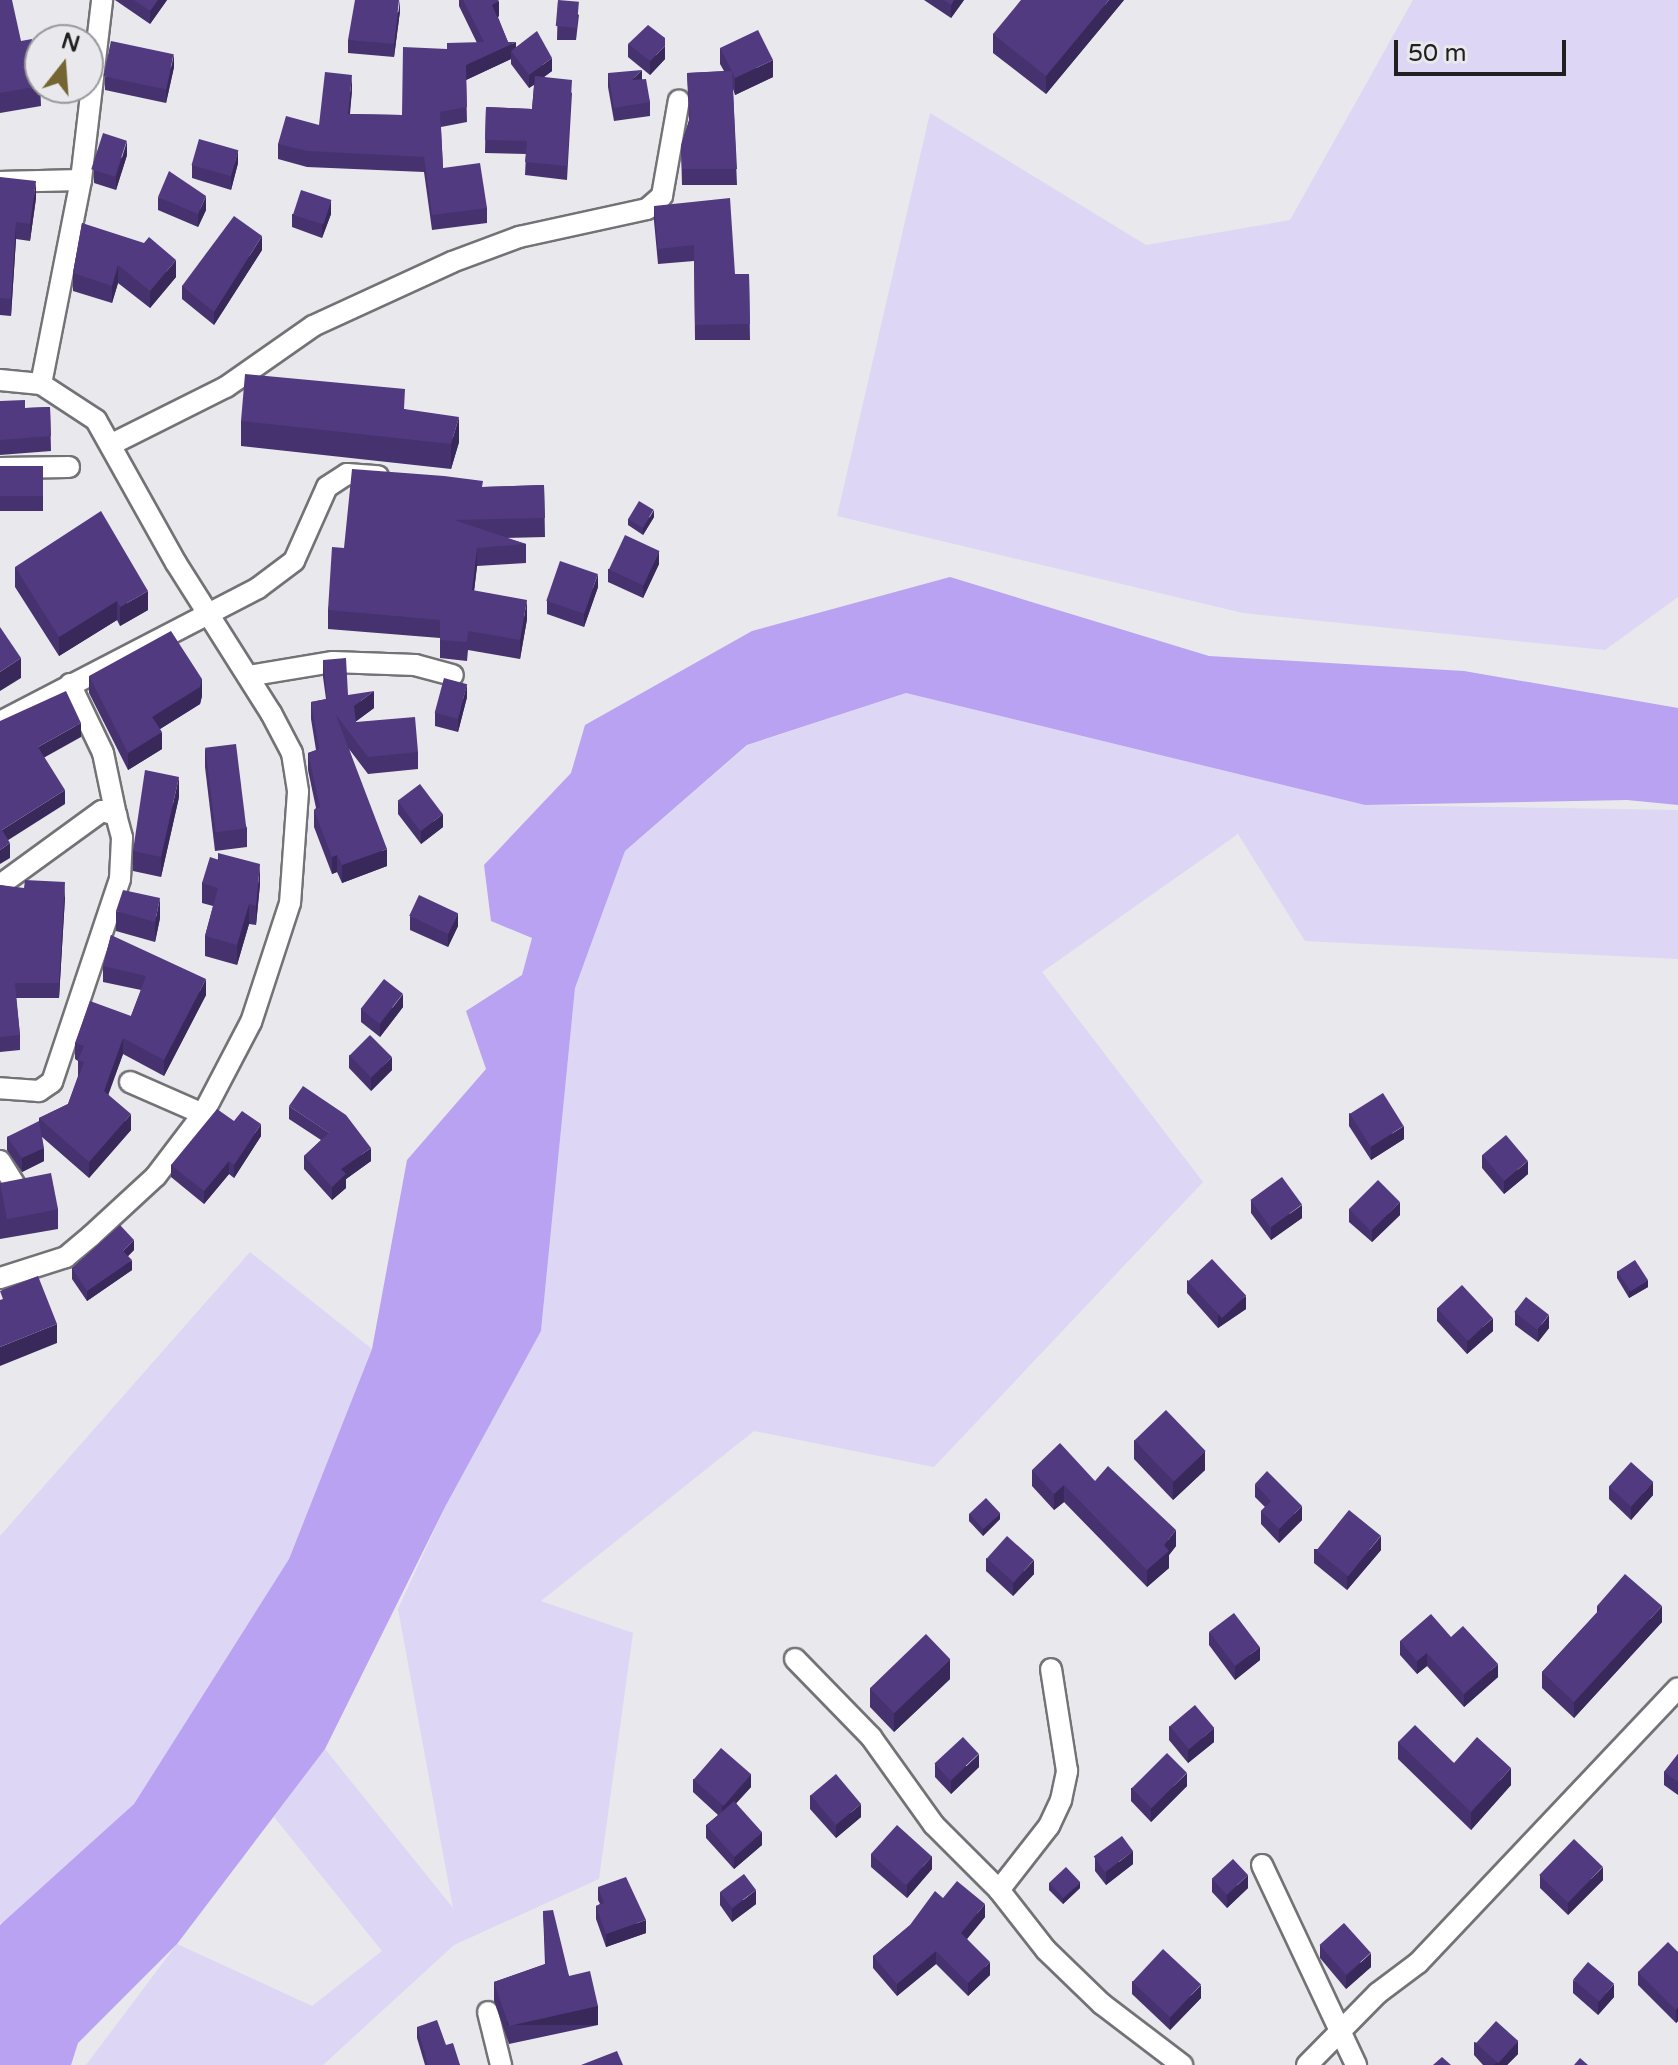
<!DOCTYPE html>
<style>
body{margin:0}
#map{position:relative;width:1678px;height:2065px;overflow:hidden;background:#e9e8ec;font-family:"Varela Round",sans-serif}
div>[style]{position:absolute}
.green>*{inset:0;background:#ddd6f5}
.water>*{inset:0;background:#b8a2f1}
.roads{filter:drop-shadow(2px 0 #737276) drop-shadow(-2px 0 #737276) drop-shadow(0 2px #737276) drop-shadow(0 -2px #737276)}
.minor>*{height:20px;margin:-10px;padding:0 10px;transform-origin:10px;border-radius:10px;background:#fff}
.wall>*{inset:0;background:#46326e;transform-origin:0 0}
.shaded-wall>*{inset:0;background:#39295a;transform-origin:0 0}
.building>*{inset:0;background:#513a80;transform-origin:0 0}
span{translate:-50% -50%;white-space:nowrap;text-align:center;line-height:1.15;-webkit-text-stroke:8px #e9e8ec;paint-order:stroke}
.north{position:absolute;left:24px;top:24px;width:80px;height:80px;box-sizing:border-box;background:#e9e8ec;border:2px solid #99989b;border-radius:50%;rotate:17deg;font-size:22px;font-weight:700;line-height:32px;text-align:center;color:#202021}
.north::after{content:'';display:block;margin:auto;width:28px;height:36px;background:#756533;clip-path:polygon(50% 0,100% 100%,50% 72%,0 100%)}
.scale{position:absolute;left:1394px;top:40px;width:172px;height:36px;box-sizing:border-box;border:4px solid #202021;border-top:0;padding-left:10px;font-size:24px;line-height:28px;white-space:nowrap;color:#202021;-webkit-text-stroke:6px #e9e8ec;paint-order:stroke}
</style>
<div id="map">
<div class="green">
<div style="clip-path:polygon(1413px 0,1678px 0,1678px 597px,1605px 650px,1243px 613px,837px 516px,930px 113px,1146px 245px,1290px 220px)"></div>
<div style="clip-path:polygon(906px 693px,1365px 805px,1678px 810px,1678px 959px,1305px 941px,1238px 834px,1042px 972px,1203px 1182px,934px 1467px,754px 1431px,541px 1601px,633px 1633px,599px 1879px,454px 1945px,323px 2065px,86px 2065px,177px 1944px,312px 2006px,382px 1951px,274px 1817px,325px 1749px,453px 1908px,398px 1609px,445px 1507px,541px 1331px,575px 988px,625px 851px,748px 745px)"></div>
<div style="clip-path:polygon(250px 1252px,372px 1349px,289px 1559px,134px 1804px,7px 1923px,0 1923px,0 1536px)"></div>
</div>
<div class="water">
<div style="clip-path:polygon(950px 577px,1209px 656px,1464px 671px,1678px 708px,1678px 805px,1627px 800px,1365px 805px,906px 693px,747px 745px,625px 851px,575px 988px,541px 1331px,445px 1507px,325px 1749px,177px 1944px,78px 2043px,71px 2065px,0 2065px,0 1925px,134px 1804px,289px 1559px,372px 1349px,407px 1160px,486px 1069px,466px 1011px,522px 975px,532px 938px,491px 921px,484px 865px,571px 773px,585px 725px,752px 631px)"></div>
</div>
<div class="roads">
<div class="minor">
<div style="left:0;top:182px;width:81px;rotate:-1.4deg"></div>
<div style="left:0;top:380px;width:41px;rotate:5.6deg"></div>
<div style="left:41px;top:384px;width:66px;rotate:33.2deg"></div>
<div style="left:96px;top:420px;width:164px;rotate:60.8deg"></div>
<div style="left:176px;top:563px;width:178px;rotate:57.7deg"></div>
<div style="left:271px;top:713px;width:45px;rotate:62.3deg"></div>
<div style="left:292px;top:753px;width:39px;rotate:81deg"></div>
<div style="left:298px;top:792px;width:111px;rotate:94.1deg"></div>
<div style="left:290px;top:903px;width:125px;rotate:108.1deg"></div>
<div style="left:251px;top:1022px;width:104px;rotate:117.6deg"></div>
<div style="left:203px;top:1114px;width:78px;rotate:127.2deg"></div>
<div style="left:156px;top:1176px;width:88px;rotate:137.3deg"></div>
<div style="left:91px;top:1236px;width:33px;rotate:140deg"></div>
<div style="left:66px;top:1257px;width:69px;rotate:162.3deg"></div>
<div style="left:41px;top:384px;width:208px;rotate:-78.9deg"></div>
<div style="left:81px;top:180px;width:181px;rotate:-83.3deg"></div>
<div style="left:112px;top:444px;width:127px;rotate:-26.6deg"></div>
<div style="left:226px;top:387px;width:106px;rotate:-35deg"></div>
<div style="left:313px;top:326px;width:153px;rotate:-24.7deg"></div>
<div style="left:452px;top:262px;width:72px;rotate:-20.5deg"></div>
<div style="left:519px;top:237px;width:131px;rotate:-12.3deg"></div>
<div style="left:647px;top:209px;width:20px;rotate:-41deg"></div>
<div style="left:662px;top:196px;width:97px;rotate:-80deg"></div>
<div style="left:0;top:468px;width:69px;rotate:-0.8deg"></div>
<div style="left:248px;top:676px;width:86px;rotate:-9.4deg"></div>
<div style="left:333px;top:662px;width:82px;rotate:2.1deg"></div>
<div style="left:415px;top:665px;width:39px;rotate:15deg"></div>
<div style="left:70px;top:684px;width:76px;rotate:64.4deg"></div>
<div style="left:103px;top:753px;width:63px;rotate:78.2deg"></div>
<div style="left:0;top:722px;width:291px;rotate:-27.4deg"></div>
<div style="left:258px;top:588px;width:45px;rotate:-36.9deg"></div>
<div style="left:294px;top:561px;width:81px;rotate:-66deg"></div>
<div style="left:327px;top:487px;width:24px;rotate:-33deg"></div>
<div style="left:347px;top:474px;width:31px;rotate:4deg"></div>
<div style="left:0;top:885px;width:126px;rotate:-36deg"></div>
<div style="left:102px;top:811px;width:15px;rotate:16deg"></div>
<div style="left:116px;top:815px;width:24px;rotate:75deg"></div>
<div style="left:122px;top:838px;width:41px;rotate:92.8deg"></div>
<div style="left:120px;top:879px;width:214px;rotate:108.5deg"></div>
<div style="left:52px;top:1082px;width:16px;rotate:145deg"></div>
<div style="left:39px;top:1091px;width:39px;rotate:-176deg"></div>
<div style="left:130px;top:1082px;width:80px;rotate:23.7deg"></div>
<div style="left:0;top:1161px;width:28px;rotate:58deg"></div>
<div style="left:795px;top:1659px;width:109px;rotate:45.7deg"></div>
<div style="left:871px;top:1737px;width:108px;rotate:54.4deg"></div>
<div style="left:934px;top:1825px;width:92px;rotate:45deg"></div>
<div style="left:999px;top:1890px;width:76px;rotate:51.9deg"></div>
<div style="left:1046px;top:1950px;width:78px;rotate:44deg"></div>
<div style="left:1102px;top:2004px;width:101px;rotate:37.3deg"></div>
<div style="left:1262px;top:1865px;width:221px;rotate:64.8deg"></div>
<div style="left:999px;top:1890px;width:81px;rotate:-52deg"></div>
<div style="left:1049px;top:1826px;width:29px;rotate:-65deg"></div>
<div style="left:1061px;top:1800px;width:30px;rotate:-78deg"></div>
<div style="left:1067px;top:1771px;width:103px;rotate:-98.9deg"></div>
<div style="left:488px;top:2012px;width:55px;rotate:76.2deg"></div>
<div style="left:1307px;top:2065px;width:101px;rotate:-45.4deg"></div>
<div style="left:1378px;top:1993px;width:50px;rotate:-36.9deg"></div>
<div style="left:1418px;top:1963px;width:378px;rotate:-46.6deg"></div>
</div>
</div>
<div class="wall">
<div style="clip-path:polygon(0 0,40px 80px,41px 106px,0 113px)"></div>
<div style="clip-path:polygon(115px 0,167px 0,150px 24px)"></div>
<div style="clip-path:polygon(459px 0,498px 0,499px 16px,498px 17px,508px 42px,552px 71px,544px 77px,572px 93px,567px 180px,525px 175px,526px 154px,485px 153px,486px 107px,532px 109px,534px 85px,529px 88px,511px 64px,511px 59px,466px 80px,467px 122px,441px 127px,443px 168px,487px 208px,487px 223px,432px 230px,424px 172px,307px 167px,278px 159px,278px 144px,319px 125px,352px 90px,350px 114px,402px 115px,447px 49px,477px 43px,459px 6px)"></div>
<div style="clip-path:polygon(558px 0,579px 15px,576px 40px,557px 40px)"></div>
<div style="clip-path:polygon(924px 0,964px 0,951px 18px)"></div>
<div style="clip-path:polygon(1124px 0,1046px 94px,993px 53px,993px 34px)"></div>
<div style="clip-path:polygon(400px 11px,394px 57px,348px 53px,348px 40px)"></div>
<div style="clip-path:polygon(628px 44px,665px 59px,650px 75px,628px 57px)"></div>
<div style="clip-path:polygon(720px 48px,773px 77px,735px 95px,733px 89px,737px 185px,682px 185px,681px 146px,689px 120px,687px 73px,724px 71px,720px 64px)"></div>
<div style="clip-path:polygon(174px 67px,166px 103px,105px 90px,105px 77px)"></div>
<div style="clip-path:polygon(608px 73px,642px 79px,650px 102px,650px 116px,614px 121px,608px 87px)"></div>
<div style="clip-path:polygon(127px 155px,116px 190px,94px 183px,94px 170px)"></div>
<div style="clip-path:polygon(238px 163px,231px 190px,192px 178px,192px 165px)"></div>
<div style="clip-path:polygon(0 177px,36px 198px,30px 241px,16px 239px,11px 316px,0 315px)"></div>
<div style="clip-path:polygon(158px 197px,206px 210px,198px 227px,158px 210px)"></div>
<div style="clip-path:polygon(654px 206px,735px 274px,749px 274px,750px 340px,695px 340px,694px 261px,658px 264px,654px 221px)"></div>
<div style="clip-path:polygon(292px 214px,331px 214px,322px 238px,292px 227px)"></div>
<div style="clip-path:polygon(82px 223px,176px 277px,150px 308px,118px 283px,112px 303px,73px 291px,73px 273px)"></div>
<div style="clip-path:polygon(262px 250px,214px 325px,182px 299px,182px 286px)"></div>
<div style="clip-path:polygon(0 401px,25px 408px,50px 407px,51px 451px,0 455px)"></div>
<div style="clip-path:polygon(405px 409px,459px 442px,451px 469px,241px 446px,241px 421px)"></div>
<div style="left:0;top:466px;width:43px;height:45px"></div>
<div style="clip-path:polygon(544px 485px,545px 537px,506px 538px,526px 544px,526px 563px,477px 566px,474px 591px,527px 619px,520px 659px,468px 650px,467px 661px,440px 658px,440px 638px,328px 629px,328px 610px,344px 548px,483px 487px)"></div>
<div style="clip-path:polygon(654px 517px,643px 535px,628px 525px,628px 519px)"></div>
<div style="clip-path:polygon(659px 564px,643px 598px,608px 582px,608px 569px)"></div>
<div style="clip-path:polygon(15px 567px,148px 610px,120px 626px,117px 620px,59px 656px,15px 587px)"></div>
<div style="clip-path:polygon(598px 587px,584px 627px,547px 614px,547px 601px)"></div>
<div style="clip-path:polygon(323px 660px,348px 695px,374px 708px,356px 721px,356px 722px,418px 752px,418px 769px,368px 774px,349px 749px,387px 866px,342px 883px,337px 872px,332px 874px,314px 827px,314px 810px,316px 808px,308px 770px,308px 753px,316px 750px,311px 719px,311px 702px,326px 699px,323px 677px)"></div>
<div style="clip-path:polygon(89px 676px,202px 696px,200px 704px,160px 729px,162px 749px,128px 770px,89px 693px)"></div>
<div style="clip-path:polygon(467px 697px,458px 732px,435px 726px,435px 713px)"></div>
<div style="clip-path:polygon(205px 748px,247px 828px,247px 847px,215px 851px,205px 767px)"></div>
<div style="clip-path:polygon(179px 797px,161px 877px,133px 871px,133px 851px)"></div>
<div style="clip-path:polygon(398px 801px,443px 827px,421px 844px,398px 814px)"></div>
<div style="clip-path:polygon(218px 853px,260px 884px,256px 925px,249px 924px,237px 965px,205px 956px,205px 936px,213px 906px,202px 903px,202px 883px,218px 859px)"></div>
<div style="clip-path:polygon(0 885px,65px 897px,59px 998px,16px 998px,20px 1035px,20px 1050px,0 1052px)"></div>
<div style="clip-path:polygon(116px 911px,160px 918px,155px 942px,116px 931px)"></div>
<div style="clip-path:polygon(410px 916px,458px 926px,448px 947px,410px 930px)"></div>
<div style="clip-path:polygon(111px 935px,206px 995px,164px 1076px,123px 1054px,108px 1094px,131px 1130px,89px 1178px,42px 1137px,44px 1161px,22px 1172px,7px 1150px,7px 1137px,39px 1124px,39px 1118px,68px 1104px,78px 1076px,78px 1061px,75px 1059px,75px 1043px,131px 1016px,141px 990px,103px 982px,103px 966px)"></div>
<div style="clip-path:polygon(403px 1007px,380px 1037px,361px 1022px,361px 1009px)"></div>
<div style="clip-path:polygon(349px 1055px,392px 1070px,371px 1091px,349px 1068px)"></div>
<div style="clip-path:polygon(289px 1106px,371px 1161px,346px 1179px,346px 1188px,332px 1200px,304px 1169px,304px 1156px,321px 1140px,289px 1119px)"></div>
<div style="clip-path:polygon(1349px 1113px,1404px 1139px,1371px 1160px,1349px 1126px)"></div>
<div style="clip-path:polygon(234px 1121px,261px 1136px,234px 1178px,229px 1174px,204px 1204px,171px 1177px,171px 1165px)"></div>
<div style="clip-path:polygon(1482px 1155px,1528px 1174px,1504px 1194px,1482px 1168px)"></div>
<div style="clip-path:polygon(0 1183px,58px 1209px,58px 1229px,0 1239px)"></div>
<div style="clip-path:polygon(1251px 1200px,1302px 1218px,1271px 1240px,1251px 1213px)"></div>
<div style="clip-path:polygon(1349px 1209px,1400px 1215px,1372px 1242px,1349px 1222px)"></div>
<div style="clip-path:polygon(134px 1250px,128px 1256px,132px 1270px,87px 1301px,72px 1279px,72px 1268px)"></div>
<div style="clip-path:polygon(1617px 1271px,1648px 1287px,1629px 1298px,1617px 1278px)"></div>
<div style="clip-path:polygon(1187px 1280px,1246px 1309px,1218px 1328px,1187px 1293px)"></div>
<div style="clip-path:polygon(1437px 1308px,1493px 1331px,1467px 1354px,1437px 1321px)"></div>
<div style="clip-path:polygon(1515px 1312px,1549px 1328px,1538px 1342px,1515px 1325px)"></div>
<div style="clip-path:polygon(1134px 1440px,1205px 1470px,1173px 1500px,1134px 1459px)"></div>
<div style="clip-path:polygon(1032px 1470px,1095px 1481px,1176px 1546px,1169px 1555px,1169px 1568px,1147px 1587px,1064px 1502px,1054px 1510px,1032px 1486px)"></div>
<div style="clip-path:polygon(1255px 1484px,1302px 1520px,1279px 1543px,1261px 1524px,1261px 1511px,1265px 1507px,1255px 1497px)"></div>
<div style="clip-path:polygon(1609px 1486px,1653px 1495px,1631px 1520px,1609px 1499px)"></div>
<div style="clip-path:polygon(969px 1514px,1000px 1519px,983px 1536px,969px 1521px)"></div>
<div style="clip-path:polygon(1314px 1549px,1381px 1550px,1347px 1590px,1314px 1563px)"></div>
<div style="clip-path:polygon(986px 1558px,1034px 1574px,1013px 1596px,986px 1571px)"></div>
<div style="clip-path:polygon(1597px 1606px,1662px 1622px,1574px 1718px,1542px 1688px,1542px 1672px,1597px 1613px)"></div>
<div style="clip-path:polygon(1209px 1632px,1260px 1660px,1235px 1680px,1209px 1645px)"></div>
<div style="clip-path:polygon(1451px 1637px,1498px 1677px,1464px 1707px,1427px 1666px,1417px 1674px,1400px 1655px,1400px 1641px)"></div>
<div style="clip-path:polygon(950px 1679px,894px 1732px,870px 1707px,870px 1688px)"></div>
<div style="clip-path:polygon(1169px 1726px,1214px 1742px,1188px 1763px,1169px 1740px)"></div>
<div style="clip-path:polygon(1398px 1742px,1454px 1763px,1511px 1785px,1471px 1830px,1398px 1759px)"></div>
<div style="clip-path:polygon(1678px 1754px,1678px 1795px,1664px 1785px,1664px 1772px)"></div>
<div style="clip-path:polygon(935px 1764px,979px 1767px,951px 1794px,935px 1777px)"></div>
<div style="clip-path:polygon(693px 1779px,751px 1787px,736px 1803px,762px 1845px,734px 1869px,706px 1838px,706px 1825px,718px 1815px,693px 1792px)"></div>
<div style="clip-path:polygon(1187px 1786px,1151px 1822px,1131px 1801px,1131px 1788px)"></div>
<div style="clip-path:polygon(810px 1795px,861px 1817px,836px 1838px,810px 1809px)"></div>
<div style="clip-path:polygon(871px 1854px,932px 1869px,907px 1898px,871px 1867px)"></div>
<div style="clip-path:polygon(1095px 1858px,1133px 1864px,1106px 1885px,1095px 1871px)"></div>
<div style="clip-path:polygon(1540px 1875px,1603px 1880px,1568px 1915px,1540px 1888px)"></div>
<div style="clip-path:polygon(1212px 1879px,1248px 1888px,1227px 1908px,1212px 1892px)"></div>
<div style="clip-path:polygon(1049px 1883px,1080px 1888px,1063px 1904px,1049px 1890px)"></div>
<div style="clip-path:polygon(598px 1887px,646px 1933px,606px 1947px,596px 1919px,596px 1906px,600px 1904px,598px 1900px)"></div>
<div style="clip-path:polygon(720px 1892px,756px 1904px,732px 1922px,720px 1905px)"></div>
<div style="clip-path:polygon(943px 1898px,985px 1917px,967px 1939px,990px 1975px,968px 1996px,936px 1964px,897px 1996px,873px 1968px,873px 1956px)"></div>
<div style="clip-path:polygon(543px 1911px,569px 1976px,598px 2025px,509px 2044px,494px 2001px,494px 1982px,545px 1964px)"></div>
<div style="clip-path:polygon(1320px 1945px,1371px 1967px,1346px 1989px,1320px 1958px)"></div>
<div style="clip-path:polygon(1678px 1952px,1678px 2021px,1676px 2023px,1638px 1985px,1638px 1972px)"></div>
<div style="clip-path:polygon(1573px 1980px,1614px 1997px,1598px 2015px,1573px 1993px)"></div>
<div style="clip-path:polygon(1132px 1981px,1201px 1998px,1170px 2030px,1132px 1994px)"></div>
<div style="clip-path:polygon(417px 2027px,446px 2045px,460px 2065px,425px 2065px,417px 2038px)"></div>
<div style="clip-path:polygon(1474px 2042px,1518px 2054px,1507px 2065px,1483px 2065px,1474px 2055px)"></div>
</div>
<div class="shaded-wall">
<div style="clip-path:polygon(158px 0,167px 0,150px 24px,150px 11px)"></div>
<div style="clip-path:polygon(400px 0,400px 11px,394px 57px,394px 44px)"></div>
<div style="clip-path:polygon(954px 0,964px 0,951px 18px,951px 5px)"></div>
<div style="clip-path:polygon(1109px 0,1124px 0,1046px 94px,1046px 76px)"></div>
<div style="clip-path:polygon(499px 1px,499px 16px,492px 20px,492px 5px)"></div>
<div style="clip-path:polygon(516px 42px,516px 57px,511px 51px,511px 59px,466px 80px,466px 65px)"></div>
<div style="clip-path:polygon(665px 46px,665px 59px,650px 75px,650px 61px)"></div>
<div style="clip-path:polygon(174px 54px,174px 67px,166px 103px,166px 90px)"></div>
<div style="clip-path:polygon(552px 58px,552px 71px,529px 88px,529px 75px)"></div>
<div style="clip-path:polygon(773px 60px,773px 77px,735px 95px,735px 78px)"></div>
<div style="clip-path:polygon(642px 70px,642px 83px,632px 80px)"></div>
<div style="clip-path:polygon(352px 75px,352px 90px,348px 129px,348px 114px)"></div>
<div style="clip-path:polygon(127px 141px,127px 155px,116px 190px,116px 177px)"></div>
<div style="clip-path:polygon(238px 150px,238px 163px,231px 190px,231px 177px)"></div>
<div style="clip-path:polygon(36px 181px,36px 198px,30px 241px,30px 224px)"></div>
<div style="clip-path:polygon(206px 196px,206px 210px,198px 227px,198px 214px)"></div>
<div style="clip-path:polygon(331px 200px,331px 214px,322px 238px,322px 225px)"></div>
<div style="clip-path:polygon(16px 222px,16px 239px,11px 316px,11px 299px)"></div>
<div style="clip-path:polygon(262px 236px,262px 250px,214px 325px,214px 312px)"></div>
<div style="clip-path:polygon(176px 260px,176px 277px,150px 308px,150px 291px)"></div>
<div style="clip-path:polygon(118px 265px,118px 283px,112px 303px,112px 286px)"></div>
<div style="clip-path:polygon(459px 417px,459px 442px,451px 469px,451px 444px)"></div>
<div style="clip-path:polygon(654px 510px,654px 517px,643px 535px,643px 528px)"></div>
<div style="clip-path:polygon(477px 548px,477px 566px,472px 609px,472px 590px)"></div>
<div style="clip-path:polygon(659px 551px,659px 564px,643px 598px,643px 585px)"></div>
<div style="clip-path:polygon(598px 574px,598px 587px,584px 627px,584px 613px)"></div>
<div style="clip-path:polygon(148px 591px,148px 610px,120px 626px,120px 607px)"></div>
<div style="clip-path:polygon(527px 600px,527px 619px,520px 659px,520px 640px)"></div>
<div style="clip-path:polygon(117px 601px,117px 620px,59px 656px,59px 637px)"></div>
<div style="clip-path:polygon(21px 658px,21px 678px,0 691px,0 672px)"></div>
<div style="clip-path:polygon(202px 679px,202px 696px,200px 704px,152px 734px,152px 717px)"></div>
<div style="clip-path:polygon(467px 684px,467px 697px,458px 732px,458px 719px)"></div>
<div style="clip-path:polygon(374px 691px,374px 708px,354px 723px,354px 706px)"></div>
<div style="clip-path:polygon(81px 723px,81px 737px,38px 761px,38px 747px)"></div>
<div style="clip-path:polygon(162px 732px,162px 749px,128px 770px,128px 753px)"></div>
<div style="clip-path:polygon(179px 777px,179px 797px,161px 877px,161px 857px)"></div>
<div style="clip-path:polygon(65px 790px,65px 804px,2px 844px,2px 830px)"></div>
<div style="clip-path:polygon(443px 814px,443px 827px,421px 844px,421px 831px)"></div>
<div style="clip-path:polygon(10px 843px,10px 858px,0 864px,0 850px)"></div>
<div style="clip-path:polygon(387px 849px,387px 866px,342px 883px,342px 865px)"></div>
<div style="clip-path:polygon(337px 855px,337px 872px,332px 874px,332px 857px)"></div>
<div style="clip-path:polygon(260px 864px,260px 884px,256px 925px,256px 906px)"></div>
<div style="clip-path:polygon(65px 882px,65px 897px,59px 998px,59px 983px)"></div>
<div style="clip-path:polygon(160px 898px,160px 918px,155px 942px,155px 922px)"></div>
<div style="clip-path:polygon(249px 904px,249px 924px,237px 965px,237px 945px)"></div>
<div style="clip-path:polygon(458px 913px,458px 926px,448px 947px,448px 933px)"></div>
<div style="clip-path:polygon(206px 979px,206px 995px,164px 1076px,164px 1060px)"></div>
<div style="clip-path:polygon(403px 994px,403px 1007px,380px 1037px,380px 1024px)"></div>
<div style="clip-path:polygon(123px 1038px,123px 1054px,104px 1107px,104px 1091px)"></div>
<div style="clip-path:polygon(392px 1057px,392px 1070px,371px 1091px,371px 1077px)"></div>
<div style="clip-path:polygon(131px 1114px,131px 1130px,89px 1178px,89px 1162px)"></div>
<div style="clip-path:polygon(261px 1124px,261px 1136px,234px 1178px,234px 1165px)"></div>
<div style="clip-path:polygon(1404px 1126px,1404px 1139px,1371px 1160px,1371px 1147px)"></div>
<div style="clip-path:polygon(44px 1148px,44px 1161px,22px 1172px,22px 1158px)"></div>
<div style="clip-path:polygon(371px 1148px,371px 1161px,346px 1179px,346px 1188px,332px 1200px,332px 1187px,341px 1169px)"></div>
<div style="clip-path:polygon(229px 1161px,229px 1174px,204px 1204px,204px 1191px)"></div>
<div style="clip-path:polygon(1528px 1161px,1528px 1174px,1504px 1194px,1504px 1181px)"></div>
<div style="clip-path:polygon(1400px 1202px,1400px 1215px,1372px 1242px,1372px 1229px)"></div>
<div style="clip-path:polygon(1302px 1205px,1302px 1218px,1271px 1240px,1271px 1227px)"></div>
<div style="clip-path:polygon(134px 1240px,134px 1250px,123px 1261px,123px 1251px)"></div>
<div style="clip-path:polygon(132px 1260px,132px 1270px,87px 1301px,87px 1291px)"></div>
<div style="clip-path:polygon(1648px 1280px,1648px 1287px,1629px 1298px,1629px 1291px)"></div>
<div style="clip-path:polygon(1246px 1296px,1246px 1309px,1218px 1328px,1218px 1315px)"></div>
<div style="clip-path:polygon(1549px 1315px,1549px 1328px,1538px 1342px,1538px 1329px)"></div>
<div style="clip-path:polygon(1493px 1318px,1493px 1331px,1467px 1354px,1467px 1341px)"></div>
<div style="clip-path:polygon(57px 1324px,57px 1343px,0 1366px,0 1347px)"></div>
<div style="clip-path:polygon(1205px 1451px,1205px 1470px,1173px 1500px,1173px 1481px)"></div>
<div style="clip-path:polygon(1653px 1482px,1653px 1495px,1631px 1520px,1631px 1506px)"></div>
<div style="clip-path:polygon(1064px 1485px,1064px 1502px,1054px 1510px,1054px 1494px)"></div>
<div style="clip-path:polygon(1302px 1506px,1302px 1520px,1279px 1543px,1279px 1529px)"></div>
<div style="clip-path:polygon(1000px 1513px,1000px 1519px,983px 1536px,983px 1529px)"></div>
<div style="clip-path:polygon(1176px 1530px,1176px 1546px,1169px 1555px,1169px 1568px,1147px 1587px,1147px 1570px,1164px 1545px)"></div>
<div style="clip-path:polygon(1381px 1536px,1381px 1550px,1347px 1590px,1347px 1577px)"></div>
<div style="clip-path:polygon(1034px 1560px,1034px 1574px,1013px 1596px,1013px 1583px)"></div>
<div style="clip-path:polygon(1662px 1606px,1662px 1622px,1574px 1718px,1574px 1702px)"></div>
<div style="clip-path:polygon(1260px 1647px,1260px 1660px,1235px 1680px,1235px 1666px)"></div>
<div style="clip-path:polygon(1427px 1653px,1427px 1666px,1417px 1674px,1417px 1661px)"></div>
<div style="clip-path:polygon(950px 1659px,950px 1679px,894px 1732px,894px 1713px)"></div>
<div style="clip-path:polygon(1498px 1664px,1498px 1677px,1464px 1707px,1464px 1694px)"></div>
<div style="clip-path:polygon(1214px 1728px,1214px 1742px,1188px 1763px,1188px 1750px)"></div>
<div style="clip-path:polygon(979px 1754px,979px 1767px,951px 1794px,951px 1781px)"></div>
<div style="clip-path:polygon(1511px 1768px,1511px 1785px,1471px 1830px,1471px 1812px)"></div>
<div style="clip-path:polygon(1187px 1773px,1187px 1786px,1151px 1822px,1151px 1808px)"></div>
<div style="clip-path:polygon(751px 1774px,751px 1787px,722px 1819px,722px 1805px)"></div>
<div style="clip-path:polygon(861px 1804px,861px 1817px,836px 1838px,836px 1825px)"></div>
<div style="clip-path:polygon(762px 1832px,762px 1845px,734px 1869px,734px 1856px)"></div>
<div style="clip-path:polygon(1133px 1851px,1133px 1864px,1106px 1885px,1106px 1872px)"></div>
<div style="clip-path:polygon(932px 1856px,932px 1869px,907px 1898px,907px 1885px)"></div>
<div style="clip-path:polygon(1603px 1867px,1603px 1880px,1568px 1915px,1568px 1902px)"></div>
<div style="clip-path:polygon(1248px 1875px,1248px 1888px,1227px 1908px,1227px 1895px)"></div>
<div style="clip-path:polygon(1080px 1882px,1080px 1888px,1063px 1904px,1063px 1898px)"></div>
<div style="clip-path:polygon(756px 1890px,756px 1904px,732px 1922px,732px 1909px)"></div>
<div style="clip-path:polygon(985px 1904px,985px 1917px,961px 1946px,961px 1933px)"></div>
<div style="clip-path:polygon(646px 1920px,646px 1933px,606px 1947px,606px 1934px)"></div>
<div style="clip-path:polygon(936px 1951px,936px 1964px,897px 1996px,897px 1984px)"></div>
<div style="clip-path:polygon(1371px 1953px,1371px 1967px,1346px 1989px,1346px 1976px)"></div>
<div style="clip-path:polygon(990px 1962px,990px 1975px,968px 1996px,968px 1983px)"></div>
<div style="clip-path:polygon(1614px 1984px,1614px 1997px,1598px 2015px,1598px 2002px)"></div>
<div style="clip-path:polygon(1201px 1985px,1201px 1998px,1170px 2030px,1170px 2017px)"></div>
<div style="left:598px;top:2006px;width:19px;height:91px;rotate:90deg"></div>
<div style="clip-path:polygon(1678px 2007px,1678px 2021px,1676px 2023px,1676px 2010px)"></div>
<div style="clip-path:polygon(1518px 2041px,1518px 2054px,1507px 2065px,1494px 2065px)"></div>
</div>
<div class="building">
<div style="clip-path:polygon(0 0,12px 0,21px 41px,32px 39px,40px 80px,40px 86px,0 93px)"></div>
<div style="clip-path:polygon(134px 0,158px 0,150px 11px)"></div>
<div style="clip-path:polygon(355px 0,399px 0,394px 44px,348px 40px)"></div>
<div style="clip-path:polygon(463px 0,498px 0,499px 1px,492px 5px,508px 42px,516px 42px,466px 65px,467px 107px,440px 112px,443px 168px,480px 163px,487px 208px,432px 215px,424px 157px,307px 151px,278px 144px,286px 116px,319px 125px,325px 72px,352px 75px,348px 114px,402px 115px,403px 47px,447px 49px,447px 43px,484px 42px)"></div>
<div style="left:558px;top:0;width:21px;height:26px;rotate:5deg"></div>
<div style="clip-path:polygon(944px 0,954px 0,951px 5px)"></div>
<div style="clip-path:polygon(1021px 0,1109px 0,1046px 76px,993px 34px)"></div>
<div style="clip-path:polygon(648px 25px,665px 38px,665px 46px,650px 61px,628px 44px)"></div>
<div style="clip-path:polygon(758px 30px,773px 60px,735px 78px,732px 71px,737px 169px,682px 169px,681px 146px,690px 118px,687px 73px,732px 71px,720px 48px)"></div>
<div style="clip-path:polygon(537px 31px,552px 58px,529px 75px,511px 51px)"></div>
<div style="left:111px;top:41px;width:64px;height:36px;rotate:12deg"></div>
<div style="clip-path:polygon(642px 70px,632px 80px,646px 79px,650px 102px,614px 108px,608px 73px)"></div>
<div style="clip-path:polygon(535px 76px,572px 80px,567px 166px,525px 162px,527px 141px,485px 140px,486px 107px,532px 109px)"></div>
<div style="left:103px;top:133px;width:25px;height:38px;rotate:18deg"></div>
<div style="left:199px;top:139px;width:41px;height:27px;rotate:16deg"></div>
<div style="clip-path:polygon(169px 171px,206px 196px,198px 214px,158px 197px)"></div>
<div style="clip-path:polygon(0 177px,36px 181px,30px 224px,16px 222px,11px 299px,0 298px)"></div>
<div style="left:301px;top:190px;width:32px;height:26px;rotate:18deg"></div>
<div style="clip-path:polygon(730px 198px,735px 274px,749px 274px,750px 324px,695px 325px,694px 245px,658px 249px,654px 206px)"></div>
<div style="clip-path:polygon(234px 216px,262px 236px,214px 312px,182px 286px)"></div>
<div style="clip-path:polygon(82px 223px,144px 243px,149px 237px,176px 260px,150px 291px,118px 265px,112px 286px,73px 273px)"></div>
<div style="clip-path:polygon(245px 374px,405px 389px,404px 409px,459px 417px,451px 444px,241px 421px)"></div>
<div style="clip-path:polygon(25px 400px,25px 408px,50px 407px,51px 436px,0 440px,0 401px)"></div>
<div style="left:0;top:466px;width:43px;height:30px"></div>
<div style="clip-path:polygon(352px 469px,444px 476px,483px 481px,482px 487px,544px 485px,545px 518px,454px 520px,526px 544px,477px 548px,472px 590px,527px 600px,520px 640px,468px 631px,467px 642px,440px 640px,440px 620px,328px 610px,332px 547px,344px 548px)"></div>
<div style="left:639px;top:501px;width:17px;height:21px;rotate:31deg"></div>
<div style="clip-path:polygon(101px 511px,148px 591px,120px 607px,117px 601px,59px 637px,15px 567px)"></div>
<div style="left:625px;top:535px;width:38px;height:38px;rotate:25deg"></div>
<div style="left:560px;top:561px;width:40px;height:42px;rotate:19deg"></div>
<div style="clip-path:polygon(0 627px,21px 658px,0 672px)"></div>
<div style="clip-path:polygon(171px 631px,202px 679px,200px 687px,152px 717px,162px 732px,128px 753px,89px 676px)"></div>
<div style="clip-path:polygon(346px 658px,348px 695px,374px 691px,354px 706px,356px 722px,415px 717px,418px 752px,368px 757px,336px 715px,387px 849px,342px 865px,337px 855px,332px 857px,314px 810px,320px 807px,308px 753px,319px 749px,311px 702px,327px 699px,323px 660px)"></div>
<div style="left:444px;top:678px;width:24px;height:36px;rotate:15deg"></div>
<div style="clip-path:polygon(66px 691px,81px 723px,38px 747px,65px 790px,2px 830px,10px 843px,0 850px,0 721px)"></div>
<div style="left:236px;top:744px;width:85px;height:31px;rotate:83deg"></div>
<div style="clip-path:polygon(145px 770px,179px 777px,161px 857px,133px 851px)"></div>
<div style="left:420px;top:784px;width:38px;height:28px;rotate:53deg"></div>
<div style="clip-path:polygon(218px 853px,260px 864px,256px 906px,249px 904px,237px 945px,205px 936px,218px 888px,202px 883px,210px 857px,219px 860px)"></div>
<div style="clip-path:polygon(25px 880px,65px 882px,59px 983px,15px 983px,20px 1035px,0 1037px,0 885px,24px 888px)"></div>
<div style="clip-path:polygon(123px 890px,160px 898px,155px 922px,116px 911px)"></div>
<div style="left:419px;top:895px;width:43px;height:23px;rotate:25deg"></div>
<div style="clip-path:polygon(111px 935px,206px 979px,164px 1060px,123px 1038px,104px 1091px,131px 1114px,89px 1162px,39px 1118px,68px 1104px,84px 1062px,78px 1060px,84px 1046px,75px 1043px,90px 1001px,131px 1016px,146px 976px,103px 966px)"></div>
<div style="left:384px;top:979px;width:24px;height:38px;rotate:38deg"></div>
<div style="left:370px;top:1035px;width:31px;height:29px;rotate:45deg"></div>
<div style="clip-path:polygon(303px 1086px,346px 1115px,371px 1148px,341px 1169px,346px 1174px,332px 1187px,304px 1156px,329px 1133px,289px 1106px)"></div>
<div style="left:1383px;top:1093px;width:39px;height:39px;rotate:58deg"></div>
<div style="clip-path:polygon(217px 1109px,234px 1121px,242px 1111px,261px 1124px,234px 1165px,229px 1161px,204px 1191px,171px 1165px)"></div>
<div style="clip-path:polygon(39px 1121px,44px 1148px,22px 1158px,7px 1137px)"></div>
<div style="left:1506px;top:1135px;width:34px;height:31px;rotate:50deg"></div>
<div style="left:51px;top:1173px;width:37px;height:52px;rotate:79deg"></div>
<div style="left:1282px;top:1177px;width:34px;height:39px;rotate:54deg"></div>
<div style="left:1378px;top:1180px;width:31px;height:41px;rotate:45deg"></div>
<div style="clip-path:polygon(120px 1225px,134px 1240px,123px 1251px,132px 1260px,87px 1291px,72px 1268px)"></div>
<div style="left:1212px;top:1259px;width:50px;height:33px;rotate:47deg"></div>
<div style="left:1635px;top:1260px;width:24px;height:21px;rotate:57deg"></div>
<div style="clip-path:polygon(38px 1276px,57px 1324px,0 1347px,0 1300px,3px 1299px,0 1291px)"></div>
<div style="left:1462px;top:1285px;width:45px;height:34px;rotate:47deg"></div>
<div style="left:1526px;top:1297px;width:29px;height:19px;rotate:38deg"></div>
<div style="left:1166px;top:1410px;width:57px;height:44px;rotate:46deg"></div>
<div style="clip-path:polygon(1060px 1443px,1095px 1481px,1108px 1466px,1176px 1530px,1164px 1545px,1169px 1551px,1147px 1570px,1064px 1485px,1054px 1494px,1032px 1470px)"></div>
<div style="left:1631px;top:1462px;width:30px;height:33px;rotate:42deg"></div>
<div style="clip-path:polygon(1267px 1471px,1302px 1506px,1279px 1529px,1261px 1511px,1271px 1501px,1255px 1484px)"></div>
<div style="left:986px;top:1498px;width:21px;height:23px;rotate:47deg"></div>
<div style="left:1349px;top:1510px;width:41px;height:52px;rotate:39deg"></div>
<div style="left:1007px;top:1536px;width:36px;height:30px;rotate:42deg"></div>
<div style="clip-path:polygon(1625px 1574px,1662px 1606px,1574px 1702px,1542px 1672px,1600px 1609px,1597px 1606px)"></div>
<div style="left:1234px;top:1613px;width:43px;height:31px;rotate:53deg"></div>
<div style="clip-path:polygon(1431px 1614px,1451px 1637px,1463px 1626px,1498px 1664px,1464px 1694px,1427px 1653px,1417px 1661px,1400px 1641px)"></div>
<div style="left:926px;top:1634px;width:35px;height:78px;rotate:46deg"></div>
<div style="left:1195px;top:1705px;width:30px;height:33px;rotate:50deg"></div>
<div style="clip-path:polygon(1415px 1725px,1454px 1763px,1477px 1737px,1511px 1768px,1471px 1812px,1398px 1742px)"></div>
<div style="left:963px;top:1737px;width:23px;height:39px;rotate:47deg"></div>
<div style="left:721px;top:1748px;width:40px;height:42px;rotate:41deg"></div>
<div style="left:1167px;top:1753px;width:28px;height:50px;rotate:45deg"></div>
<div style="clip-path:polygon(1678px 1754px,1678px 1782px,1664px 1772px)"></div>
<div style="left:836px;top:1774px;width:39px;height:33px;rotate:50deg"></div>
<div style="left:734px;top:1801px;width:42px;height:37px;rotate:48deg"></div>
<div style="left:897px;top:1825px;width:47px;height:39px;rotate:42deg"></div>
<div style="left:1122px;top:1836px;width:19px;height:35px;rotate:54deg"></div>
<div style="left:1574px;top:1839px;width:40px;height:50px;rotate:44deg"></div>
<div style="left:1233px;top:1859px;width:22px;height:29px;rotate:47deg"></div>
<div style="left:1066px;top:1867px;width:21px;height:23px;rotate:47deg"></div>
<div style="left:744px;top:1874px;width:20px;height:30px;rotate:53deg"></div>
<div style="clip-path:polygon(626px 1877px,646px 1920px,606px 1934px,596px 1906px,604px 1903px,598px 1887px)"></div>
<div style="clip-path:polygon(957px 1881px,985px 1904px,961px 1933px,990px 1962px,968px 1983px,936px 1951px,897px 1984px,873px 1956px,910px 1925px,935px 1891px,943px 1898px)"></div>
<div style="clip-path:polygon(553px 1910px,569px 1976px,590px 1971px,598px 2006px,509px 2026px,494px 1982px,546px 1964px,543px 1911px)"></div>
<div style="left:1344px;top:1923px;width:40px;height:33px;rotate:48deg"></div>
<div style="clip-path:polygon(1668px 1942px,1678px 1952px,1678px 2007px,1676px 2010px,1638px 1972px)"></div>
<div style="left:1163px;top:1949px;width:52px;height:45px;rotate:43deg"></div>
<div style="left:1588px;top:1962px;width:34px;height:23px;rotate:40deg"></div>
<div style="clip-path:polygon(437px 2020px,446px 2045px,453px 2043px,460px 2065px,428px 2065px,417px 2027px)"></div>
<div style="left:1496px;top:2021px;width:30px;height:30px;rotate:42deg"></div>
<div style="clip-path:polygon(617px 2051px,623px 2065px,581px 2065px)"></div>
<div style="clip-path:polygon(1442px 2057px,1451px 2065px,1433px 2065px)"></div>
<div style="clip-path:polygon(1580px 2058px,1588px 2065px,1574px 2065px)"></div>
</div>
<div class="north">N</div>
<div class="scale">50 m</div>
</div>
